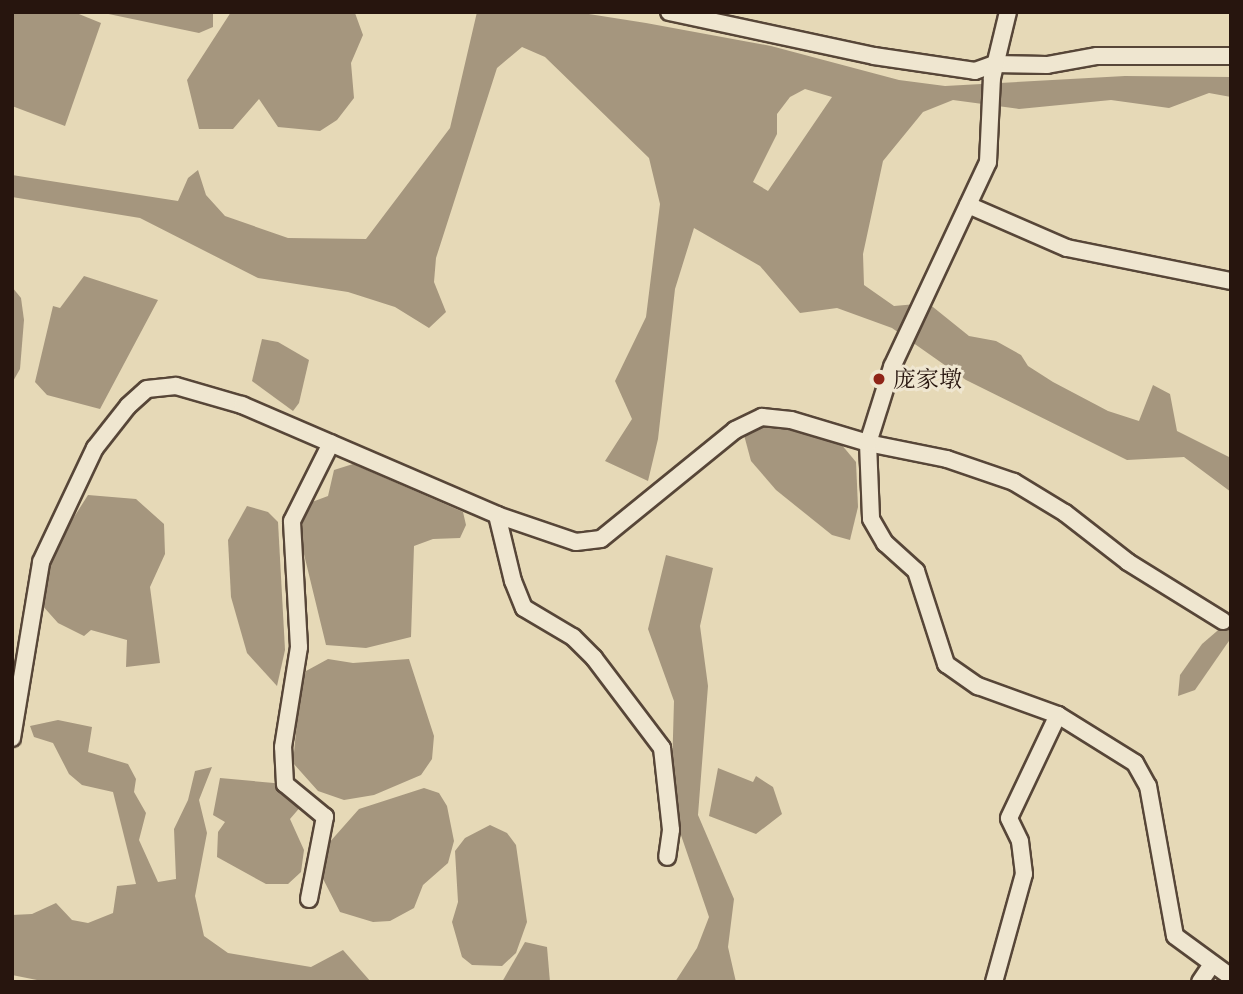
<!DOCTYPE html>
<meta charset="utf-8">
<style>
body{margin:0}
#map{position:relative;width:1243px;height:994px;overflow:hidden;background:#e6d9b7;font-family:"Gentium Book Plus","Noto Serif SC",serif}
div>[style]{position:absolute}
.water>*{inset:0;background:#a5967e}
.roads{filter:drop-shadow(2px 0 #574638) drop-shadow(-2px 0 #574638) drop-shadow(0 2px #574638) drop-shadow(0 -2px #574638)}
.minor>*{height:16px;margin:-8px;padding:0 8px;transform-origin:8px;border-radius:8px;background:#efe6d0}
.dots>*{width:19px;height:19px;translate:-50% -50%;box-sizing:border-box;border:4px solid #efe6d0;border-radius:50%}
span{translate:-50% -50%;white-space:nowrap;text-align:center;line-height:1.15;-webkit-text-stroke:6px #efe6d0;paint-order:stroke}
.poi-label{font-size:23px;color:#27150e}
.left{translate:0 -50%;text-align:left}
.frame{position:absolute;inset:0;border:14px solid #27150e;pointer-events:none}
</style>
<div id="map">
<div class="water">
<div style="clip-path:polygon(12px 12px,74px 12px,101px 23px,65px 126px,12px 106px)"></div>
<div style="clip-path:polygon(99px 12px,213px 12px,213px 27px,199px 33px)"></div>
<div style="clip-path:polygon(231px 12px,355px 13px,363px 35px,351px 63px,354px 98px,337px 120px,320px 131px,278px 127px,259px 99px,233px 129px,199px 129px,187px 80px)"></div>
<div style="clip-path:polygon(evenodd,477px 12px,576px 12px,646px 23px,771px 46px,899px 80px,945px 86px,1125px 76px,1231px 77px,1231px 97px,1209px 93px,1169px 108px,1111px 100px,1019px 109px,953px 100px,923px 112px,883px 161px,863px 254px,864px 285px,894px 306px,928px 303px,969px 336px,996px 341px,1021px 355px,1028px 366px,1053px 382px,1108px 411px,1139px 421px,1153px 385px,1170px 394px,1177px 431px,1231px 458px,1231px 492px,1184px 457px,1127px 460px,966px 380px,892px 328px,837px 308px,800px 313px,760px 266px,694px 228px,675px 289px,658px 439px,648px 481px,605px 461px,632px 419px,615px 381px,646px 317px,660px 204px,649px 158px,545px 57px,522px 47px,497px 68px,436px 258px,434px 282px,446px 312px,429px 328px,395px 307px,348px 292px,258px 278px,140px 218px,12px 197px,12px 175px,178px 201px,188px 178px,198px 170px,206px 195px,225px 216px,288px 238px,366px 239px,450px 128px,477px 12px,805px 89px,832px 97px,768px 191px,753px 182px,777px 134px,777px 114px,790px 97px,805px 89px)"></div>
<div style="clip-path:polygon(84px 276px,158px 300px,100px 409px,47px 395px,35px 382px,53px 306px,60px 308px)"></div>
<div style="clip-path:polygon(12px 287px,21px 298px,24px 320px,20px 369px,12px 383px)"></div>
<div style="clip-path:polygon(262px 339px,278px 342px,309px 360px,299px 403px,293px 411px,252px 381px)"></div>
<div style="clip-path:polygon(770px 425px,841px 444px,856px 462px,858px 507px,850px 540px,832px 535px,776px 490px,751px 461px,744px 435px,753px 427px)"></div>
<div style="clip-path:polygon(353px 464px,463px 512px,466px 525px,460px 538px,433px 539px,414px 546px,411px 637px,366px 648px,326px 645px,302px 546px,303px 512px,312px 502px,328px 496px,334px 470px)"></div>
<div style="clip-path:polygon(88px 495px,136px 499px,164px 524px,165px 554px,150px 587px,160px 663px,126px 667px,127px 640px,91px 630px,84px 636px,58px 623px,41px 604px,55px 547px)"></div>
<div style="clip-path:polygon(247px 506px,268px 512px,278px 522px,285px 650px,277px 686px,247px 653px,231px 597px,228px 540px)"></div>
<div style="clip-path:polygon(666px 555px,713px 568px,700px 626px,708px 686px,698px 815px,734px 899px,728px 947px,736px 982px,675px 982px,697px 948px,709px 917px,671px 806px,674px 701px,648px 629px)"></div>
<div style="clip-path:polygon(1231px 619px,1231px 638px,1195px 690px,1178px 696px,1180px 675px,1202px 644px)"></div>
<div style="clip-path:polygon(328px 659px,353px 663px,409px 659px,434px 736px,432px 759px,421px 775px,374px 795px,344px 800px,318px 791px,293px 763px,300px 690px,306px 671px)"></div>
<div style="clip-path:polygon(58px 720px,92px 727px,88px 752px,128px 764px,136px 779px,134px 792px,146px 813px,139px 840px,158px 882px,176px 879px,174px 829px,188px 800px,195px 771px,212px 767px,199px 800px,207px 833px,195px 896px,204px 936px,228px 953px,311px 967px,343px 950px,371px 982px,47px 982px,12px 975px,12px 915px,32px 914px,56px 903px,72px 920px,88px 923px,113px 913px,117px 886px,136px 884px,113px 792px,82px 785px,69px 774px,53px 743px,34px 737px,30px 726px)"></div>
<div style="clip-path:polygon(718px 768px,753px 782px,756px 776px,773px 787px,782px 814px,756px 834px,709px 816px)"></div>
<div style="clip-path:polygon(220px 778px,285px 784px,302px 805px,290px 819px,304px 850px,301px 872px,288px 884px,266px 884px,217px 857px,218px 832px,225px 822px,213px 815px)"></div>
<div style="clip-path:polygon(424px 788px,439px 793px,447px 806px,454px 841px,448px 863px,423px 885px,414px 908px,390px 921px,373px 922px,340px 912px,320px 873px,328px 844px,359px 809px)"></div>
<div style="clip-path:polygon(490px 825px,507px 833px,516px 845px,527px 922px,516px 953px,502px 966px,472px 965px,462px 957px,452px 922px,458px 902px,455px 851px,465px 838px)"></div>
<div style="clip-path:polygon(525px 942px,547px 947px,550px 982px,502px 982px)"></div>
</div>
<div class="roads">
<div class="minor">
<div style="left:669px;top:12px;width:210px;rotate:12.1deg"></div>
<div style="left:874px;top:56px;width:102px;rotate:8.4deg"></div>
<div style="left:975px;top:71px;width:20px;rotate:-20deg"></div>
<div style="left:994px;top:64px;width:53px;rotate:1.1deg"></div>
<div style="left:1047px;top:65px;width:51px;rotate:-10.2deg"></div>
<div style="left:1097px;top:56px;width:134px"></div>
<div style="left:968px;top:205px;width:108px;rotate:23.5deg"></div>
<div style="left:1067px;top:248px;width:167px;rotate:11.4deg"></div>
<div style="left:497px;top:515px;width:68px;rotate:76.4deg"></div>
<div style="left:513px;top:581px;width:29px;rotate:68deg"></div>
<div style="left:524px;top:608px;width:57px;rotate:30.6deg"></div>
<div style="left:573px;top:637px;width:30px;rotate:45deg"></div>
<div style="left:594px;top:658px;width:113px;rotate:52.9deg"></div>
<div style="left:662px;top:748px;width:82px;rotate:83.7deg"></div>
<div style="left:671px;top:830px;width:27px;rotate:98deg"></div>
<div style="left:1223px;top:621px;width:112px;rotate:-148.2deg"></div>
<div style="left:1128px;top:562px;width:80px;rotate:-142.1deg"></div>
<div style="left:1065px;top:513px;width:60px;rotate:-148.7deg"></div>
<div style="left:1014px;top:482px;width:71px;rotate:-161.1deg"></div>
<div style="left:947px;top:459px;width:81px;rotate:-168.6deg"></div>
<div style="left:868px;top:443px;width:76px;rotate:87.7deg"></div>
<div style="left:871px;top:519px;width:28px;rotate:60deg"></div>
<div style="left:885px;top:543px;width:42px;rotate:42.1deg"></div>
<div style="left:916px;top:571px;width:98px;rotate:72.1deg"></div>
<div style="left:946px;top:664px;width:39px;rotate:35deg"></div>
<div style="left:978px;top:686px;width:85px;rotate:19.9deg"></div>
<div style="left:1058px;top:715px;width:91px;rotate:31.9deg"></div>
<div style="left:1135px;top:763px;width:26px;rotate:61deg"></div>
<div style="left:1148px;top:786px;width:152px;rotate:79.8deg"></div>
<div style="left:1175px;top:936px;width:69px;rotate:36.2deg"></div>
<div style="left:12px;top:738px;width:178px;rotate:-80.6deg"></div>
<div style="left:41px;top:562px;width:126px;rotate:-64.7deg"></div>
<div style="left:95px;top:448px;width:53px;rotate:-51.8deg"></div>
<div style="left:128px;top:406px;width:25px;rotate:-42deg"></div>
<div style="left:147px;top:389px;width:29px;rotate:-6deg"></div>
<div style="left:176px;top:386px;width:69px;rotate:16.1deg"></div>
<div style="left:242px;top:405px;width:278px;rotate:23.3deg"></div>
<div style="left:497px;top:515px;width:83px;rotate:18.9deg"></div>
<div style="left:576px;top:542px;width:25px;rotate:-7deg"></div>
<div style="left:601px;top:539px;width:173px;rotate:-39.1deg"></div>
<div style="left:735px;top:430px;width:30px;rotate:-26deg"></div>
<div style="left:762px;top:417px;width:29px;rotate:6deg"></div>
<div style="left:791px;top:420px;width:80px;rotate:16.6deg"></div>
<div style="left:868px;top:443px;width:80px;rotate:-72.5deg"></div>
<div style="left:892px;top:367px;width:226px;rotate:-64.9deg"></div>
<div style="left:988px;top:162px;width:84px;rotate:-87.3deg"></div>
<div style="left:992px;top:78px;width:68px;rotate:-76.4deg"></div>
<div style="left:309px;top:899px;width:84px;rotate:-79deg"></div>
<div style="left:325px;top:817px;width:52px;rotate:-140.5deg"></div>
<div style="left:285px;top:784px;width:37px;rotate:-93deg"></div>
<div style="left:283px;top:747px;width:101px;rotate:-80.9deg"></div>
<div style="left:299px;top:647px;width:126px;rotate:-93.2deg"></div>
<div style="left:292px;top:521px;width:87px;rotate:-63.4deg"></div>
<div style="left:994px;top:982px;width:112px;rotate:-74.5deg"></div>
<div style="left:1024px;top:874px;width:33px;rotate:-97deg"></div>
<div style="left:1020px;top:841px;width:25px;rotate:-116deg"></div>
<div style="left:1009px;top:818px;width:114px;rotate:-64.6deg"></div>
<div style="left:1200px;top:982px;width:22px;rotate:-56deg"></div>
</div>
</div>
<div class="dots">
<div style="left:879px;top:379px;background:#8f2418"></div>
</div>
<div class="poi-label">
<span class="left" style="left:893px;top:379px">庞家墩</span>
</div>
<div class="frame"></div>
</div>
